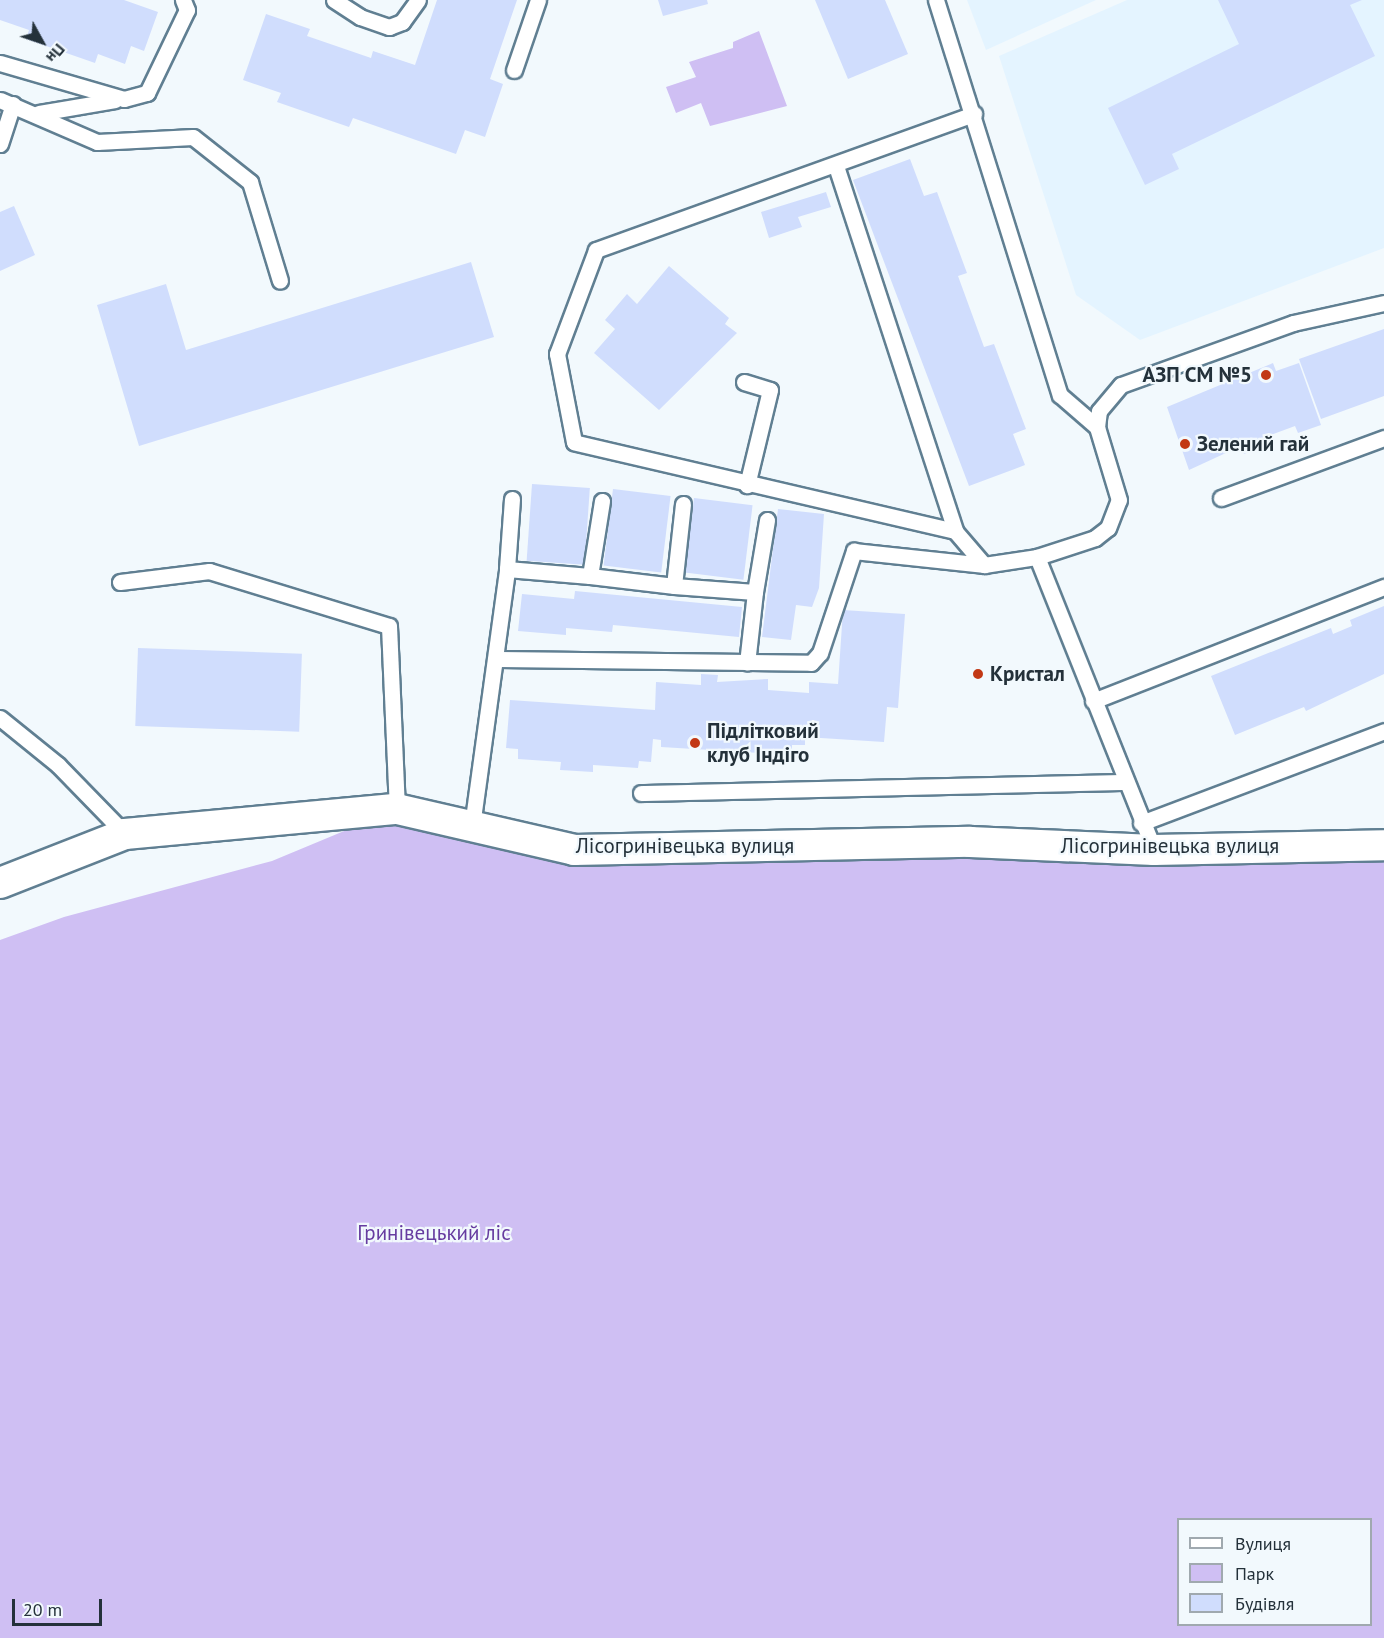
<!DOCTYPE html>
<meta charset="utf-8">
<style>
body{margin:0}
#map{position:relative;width:1384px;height:1638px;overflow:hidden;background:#f2f9fd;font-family:"PT Sans",sans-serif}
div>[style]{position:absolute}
.built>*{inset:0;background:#e4f4ff}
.green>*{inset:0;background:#cfbff3}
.building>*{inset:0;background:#d0ddfd;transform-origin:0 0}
.roads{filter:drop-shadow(2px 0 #607f92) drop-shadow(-2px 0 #607f92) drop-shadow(0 2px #607f92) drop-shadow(0 -2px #607f92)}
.service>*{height:15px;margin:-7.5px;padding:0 7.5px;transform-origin:7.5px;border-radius:7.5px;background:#fff}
.minor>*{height:30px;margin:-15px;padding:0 15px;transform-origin:15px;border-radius:15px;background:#fff}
.dots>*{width:16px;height:16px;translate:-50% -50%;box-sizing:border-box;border:3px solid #f2f9fd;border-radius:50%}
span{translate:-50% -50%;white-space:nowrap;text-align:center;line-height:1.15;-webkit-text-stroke:4.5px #f2f9fd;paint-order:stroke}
.poi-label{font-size:21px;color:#24313a;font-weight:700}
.right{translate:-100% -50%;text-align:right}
.left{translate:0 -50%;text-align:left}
.street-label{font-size:21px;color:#24313a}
.park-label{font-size:21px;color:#663ca0}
.legend{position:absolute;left:1177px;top:1518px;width:195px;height:108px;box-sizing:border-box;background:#f2f9fd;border:2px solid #a0a9af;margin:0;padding:8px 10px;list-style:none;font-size:18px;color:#24313a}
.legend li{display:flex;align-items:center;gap:12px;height:30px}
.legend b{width:30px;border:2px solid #a0a9af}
.north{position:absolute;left:12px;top:12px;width:60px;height:60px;-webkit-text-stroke:4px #f2f9fd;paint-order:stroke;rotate:130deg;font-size:16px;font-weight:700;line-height:24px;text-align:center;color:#24313a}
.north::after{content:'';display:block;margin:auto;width:21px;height:27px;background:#24313a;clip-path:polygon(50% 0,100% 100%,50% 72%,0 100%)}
.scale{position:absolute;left:12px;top:1599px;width:90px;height:27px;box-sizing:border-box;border:3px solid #24313a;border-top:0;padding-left:8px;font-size:18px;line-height:21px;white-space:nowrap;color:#24313a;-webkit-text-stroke:4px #f2f9fd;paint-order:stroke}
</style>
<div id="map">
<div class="built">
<div style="clip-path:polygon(967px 0,1096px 0,986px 50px)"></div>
<div style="clip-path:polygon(1127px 0,1384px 0,1384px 248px,1140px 340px,1076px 295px,999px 56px)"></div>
</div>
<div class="green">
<div style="clip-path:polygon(759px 31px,787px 106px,710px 126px,701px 103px,676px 113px,666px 87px,696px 77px,689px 62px,733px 48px,733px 42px)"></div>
<div style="clip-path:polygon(evenodd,397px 809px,574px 850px,1384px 845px,1384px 1638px,0 1638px,0 940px,64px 917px,272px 861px,397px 809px,1178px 1520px,1370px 1520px,1370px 1624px,1178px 1624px,1178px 1520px)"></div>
</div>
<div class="building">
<div style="clip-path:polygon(0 0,124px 0,158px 12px,144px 51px,131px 46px,125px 64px,98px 54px,95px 63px,26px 39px,29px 30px,0 20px)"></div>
<div style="clip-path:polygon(437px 0,517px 0,490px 79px,503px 84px,485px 137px,465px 130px,456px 154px,353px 118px,349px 127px,277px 102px,281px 93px,243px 80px,266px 14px,310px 29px,307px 36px,371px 58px,373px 51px,415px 65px)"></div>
<div style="clip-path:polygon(658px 0,707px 0,708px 4px,663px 16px)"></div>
<div style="clip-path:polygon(815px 0,885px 0,908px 54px,848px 79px)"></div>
<div style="clip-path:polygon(1218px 0,1362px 0,1350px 5px,1375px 56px,1172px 154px,1179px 169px,1145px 185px,1108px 108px,1239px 44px)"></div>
<div style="clip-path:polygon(910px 159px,924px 196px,937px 192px,967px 273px,958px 276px,984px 347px,994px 344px,1026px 429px,1013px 434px,1025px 465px,969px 486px,853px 180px)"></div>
<div style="clip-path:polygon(826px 192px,831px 207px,798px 217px,802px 227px,769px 238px,761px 212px)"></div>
<div style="clip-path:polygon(14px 206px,35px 255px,0 271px,0 212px)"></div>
<div style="clip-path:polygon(471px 262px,494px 337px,139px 446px,97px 305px,166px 284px,186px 350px)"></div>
<div style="clip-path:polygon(669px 266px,729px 318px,725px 324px,737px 333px,659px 410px,594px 353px,615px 329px,605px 320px,627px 294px,637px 304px)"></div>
<div style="clip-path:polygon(1384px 329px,1384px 396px,1321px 419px,1299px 359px)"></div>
<div style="clip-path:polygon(1273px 363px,1276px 371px,1299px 363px,1321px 425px,1298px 433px,1295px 426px,1268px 436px,1271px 444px,1244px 454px,1241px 446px,1189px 470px,1167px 407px)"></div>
<div style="left:532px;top:484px;width:58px;height:77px;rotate:4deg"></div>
<div style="left:613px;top:489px;width:58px;height:77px;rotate:7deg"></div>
<div style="left:694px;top:498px;width:59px;height:75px;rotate:7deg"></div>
<div style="clip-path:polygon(778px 509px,824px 514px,819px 588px,812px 607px,796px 605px,791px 640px,762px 637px)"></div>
<div style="clip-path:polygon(575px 591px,742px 607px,739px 637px,613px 625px,612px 632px,566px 628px,566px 635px,518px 631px,522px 594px,574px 599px)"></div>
<div style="clip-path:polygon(1384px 606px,1384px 674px,1306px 711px,1304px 707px,1235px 735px,1211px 676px,1331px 628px,1333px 634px,1352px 626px,1350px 620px)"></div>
<div style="clip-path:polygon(843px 610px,905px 614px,898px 708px,887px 707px,884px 742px,805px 737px,805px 745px,792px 745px,792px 755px,661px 747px,661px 740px,653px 739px,651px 762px,639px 761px,638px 768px,593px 765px,593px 772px,560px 770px,561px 762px,518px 759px,518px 749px,506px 748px,510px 700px,655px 710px,656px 682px,701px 685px,701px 674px,718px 675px,717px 682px,768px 679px,768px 690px,809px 693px,809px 682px,838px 684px)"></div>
<div style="left:138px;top:648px;width:164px;height:78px;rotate:2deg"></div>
</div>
<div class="roads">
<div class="service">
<div style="left:334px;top:0;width:31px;rotate:33deg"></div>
<div style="left:360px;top:17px;width:31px;rotate:19deg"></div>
<div style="left:389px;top:27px;width:14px;rotate:-21deg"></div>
<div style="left:402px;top:22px;width:27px;rotate:-54deg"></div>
<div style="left:936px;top:0;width:414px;rotate:72.6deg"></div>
<div style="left:1060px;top:395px;width:49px;rotate:40.9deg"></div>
<div style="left:0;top:63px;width:129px;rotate:16.2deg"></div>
<div style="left:124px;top:99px;width:24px;rotate:-15deg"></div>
<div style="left:147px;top:93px;width:92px;rotate:-64.3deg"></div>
<div style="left:187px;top:10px;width:11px;rotate:-112deg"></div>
<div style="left:514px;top:70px;width:74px;rotate:-71.1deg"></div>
<div style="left:0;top:100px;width:106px;rotate:23.4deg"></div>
<div style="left:97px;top:142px;width:96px;rotate:-3deg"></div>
<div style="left:193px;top:137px;width:73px;rotate:38.3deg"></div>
<div style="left:250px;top:182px;width:103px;rotate:73.1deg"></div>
<div style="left:39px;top:113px;width:77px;rotate:-9.7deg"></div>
<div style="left:0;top:144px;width:42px;rotate:-72deg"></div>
<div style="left:836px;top:166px;width:384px;rotate:71.9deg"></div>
<div style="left:955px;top:531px;width:45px;rotate:49.5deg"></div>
<div style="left:984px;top:565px;width:54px;rotate:-8.6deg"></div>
<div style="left:1037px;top:557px;width:61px;rotate:-18.1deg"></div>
<div style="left:1095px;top:538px;width:16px;rotate:-38deg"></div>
<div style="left:1108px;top:528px;width:30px;rotate:-69deg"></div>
<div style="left:1119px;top:500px;width:76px;rotate:-106.8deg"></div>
<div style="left:1097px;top:427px;width:16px;rotate:-83deg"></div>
<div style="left:1099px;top:411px;width:34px;rotate:-50deg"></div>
<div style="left:1121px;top:385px;width:183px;rotate:-19.8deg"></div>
<div style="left:1293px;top:323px;width:93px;rotate:-12.4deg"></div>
<div style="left:744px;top:382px;width:27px;rotate:17deg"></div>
<div style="left:770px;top:390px;width:98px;rotate:103.6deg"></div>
<div style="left:1221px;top:498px;width:174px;rotate:-20.2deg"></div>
<div style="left:512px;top:499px;width:70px;rotate:94.1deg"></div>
<div style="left:507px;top:569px;width:83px;rotate:4.8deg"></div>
<div style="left:602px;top:501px;width:76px;rotate:99.1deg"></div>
<div style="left:590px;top:576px;width:85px;rotate:6.8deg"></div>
<div style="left:683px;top:504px;width:82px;rotate:96.3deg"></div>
<div style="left:674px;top:586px;width:81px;rotate:4.2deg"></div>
<div style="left:755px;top:592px;width:71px;rotate:96.4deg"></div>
<div style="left:955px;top:531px;width:391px;rotate:-166.9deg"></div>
<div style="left:574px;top:442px;width:90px;rotate:-100.9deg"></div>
<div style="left:557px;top:354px;width:111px;rotate:-69.4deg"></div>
<div style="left:596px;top:250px;width:402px;rotate:-19.8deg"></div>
<div style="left:1037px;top:557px;width:315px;rotate:68.2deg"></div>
<div style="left:120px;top:582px;width:90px;rotate:-7deg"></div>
<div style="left:209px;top:571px;width:188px;rotate:17deg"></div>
<div style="left:389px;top:626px;width:183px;rotate:87.5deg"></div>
<div style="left:755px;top:592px;width:73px;rotate:-80.5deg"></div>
<div style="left:499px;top:659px;width:312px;rotate:0.7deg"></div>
<div style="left:811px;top:663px;width:13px;rotate:-48deg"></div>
<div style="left:820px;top:653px;width:108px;rotate:-71.6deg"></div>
<div style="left:854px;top:551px;width:131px;rotate:6.1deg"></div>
<div style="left:1093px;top:701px;width:313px;rotate:-21.4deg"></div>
<div style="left:0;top:718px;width:75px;rotate:39deg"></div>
<div style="left:58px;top:765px;width:96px;rotate:45.8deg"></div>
<div style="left:641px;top:793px;width:484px;rotate:-1.3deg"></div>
<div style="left:1141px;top:823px;width:260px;rotate:-20.7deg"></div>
<div style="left:472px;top:826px;width:259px;rotate:-82.2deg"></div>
</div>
<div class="minor">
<div style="left:0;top:883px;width:134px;rotate:-21.4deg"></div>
<div style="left:125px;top:834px;width:273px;rotate:-5.3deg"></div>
<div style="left:397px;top:809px;width:182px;rotate:13deg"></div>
<div style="left:574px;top:850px;width:396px;rotate:-1.2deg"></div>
<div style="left:970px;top:842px;width:184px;rotate:2.5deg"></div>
<div style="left:1154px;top:850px;width:230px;rotate:-1.2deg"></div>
</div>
</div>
<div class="dots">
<div style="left:1266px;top:375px;background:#c23815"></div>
<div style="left:1185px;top:444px;background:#c23815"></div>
<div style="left:978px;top:674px;background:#c23815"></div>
<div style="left:695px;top:743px;background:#c23815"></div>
</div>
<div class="poi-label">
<span class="right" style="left:1252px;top:375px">АЗП СМ №5</span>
<span class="left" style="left:1197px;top:444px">Зелений гай</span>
<span class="left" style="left:990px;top:674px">Кристал</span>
<span class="left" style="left:707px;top:743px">Підлітковий<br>клуб Індіго</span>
</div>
<div class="street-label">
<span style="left:685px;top:846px">Лісогринівецька вулиця</span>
<span style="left:1170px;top:846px">Лісогринівецька вулиця</span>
</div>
<div class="park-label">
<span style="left:434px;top:1233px">Гринівецький ліс</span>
</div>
<ul class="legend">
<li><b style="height:8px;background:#fff"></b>Вулиця</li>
<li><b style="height:16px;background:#cfbff3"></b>Парк</li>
<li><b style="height:16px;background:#d0ddfd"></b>Будівля</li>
</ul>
<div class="north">Пн</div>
<div class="scale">20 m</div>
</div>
